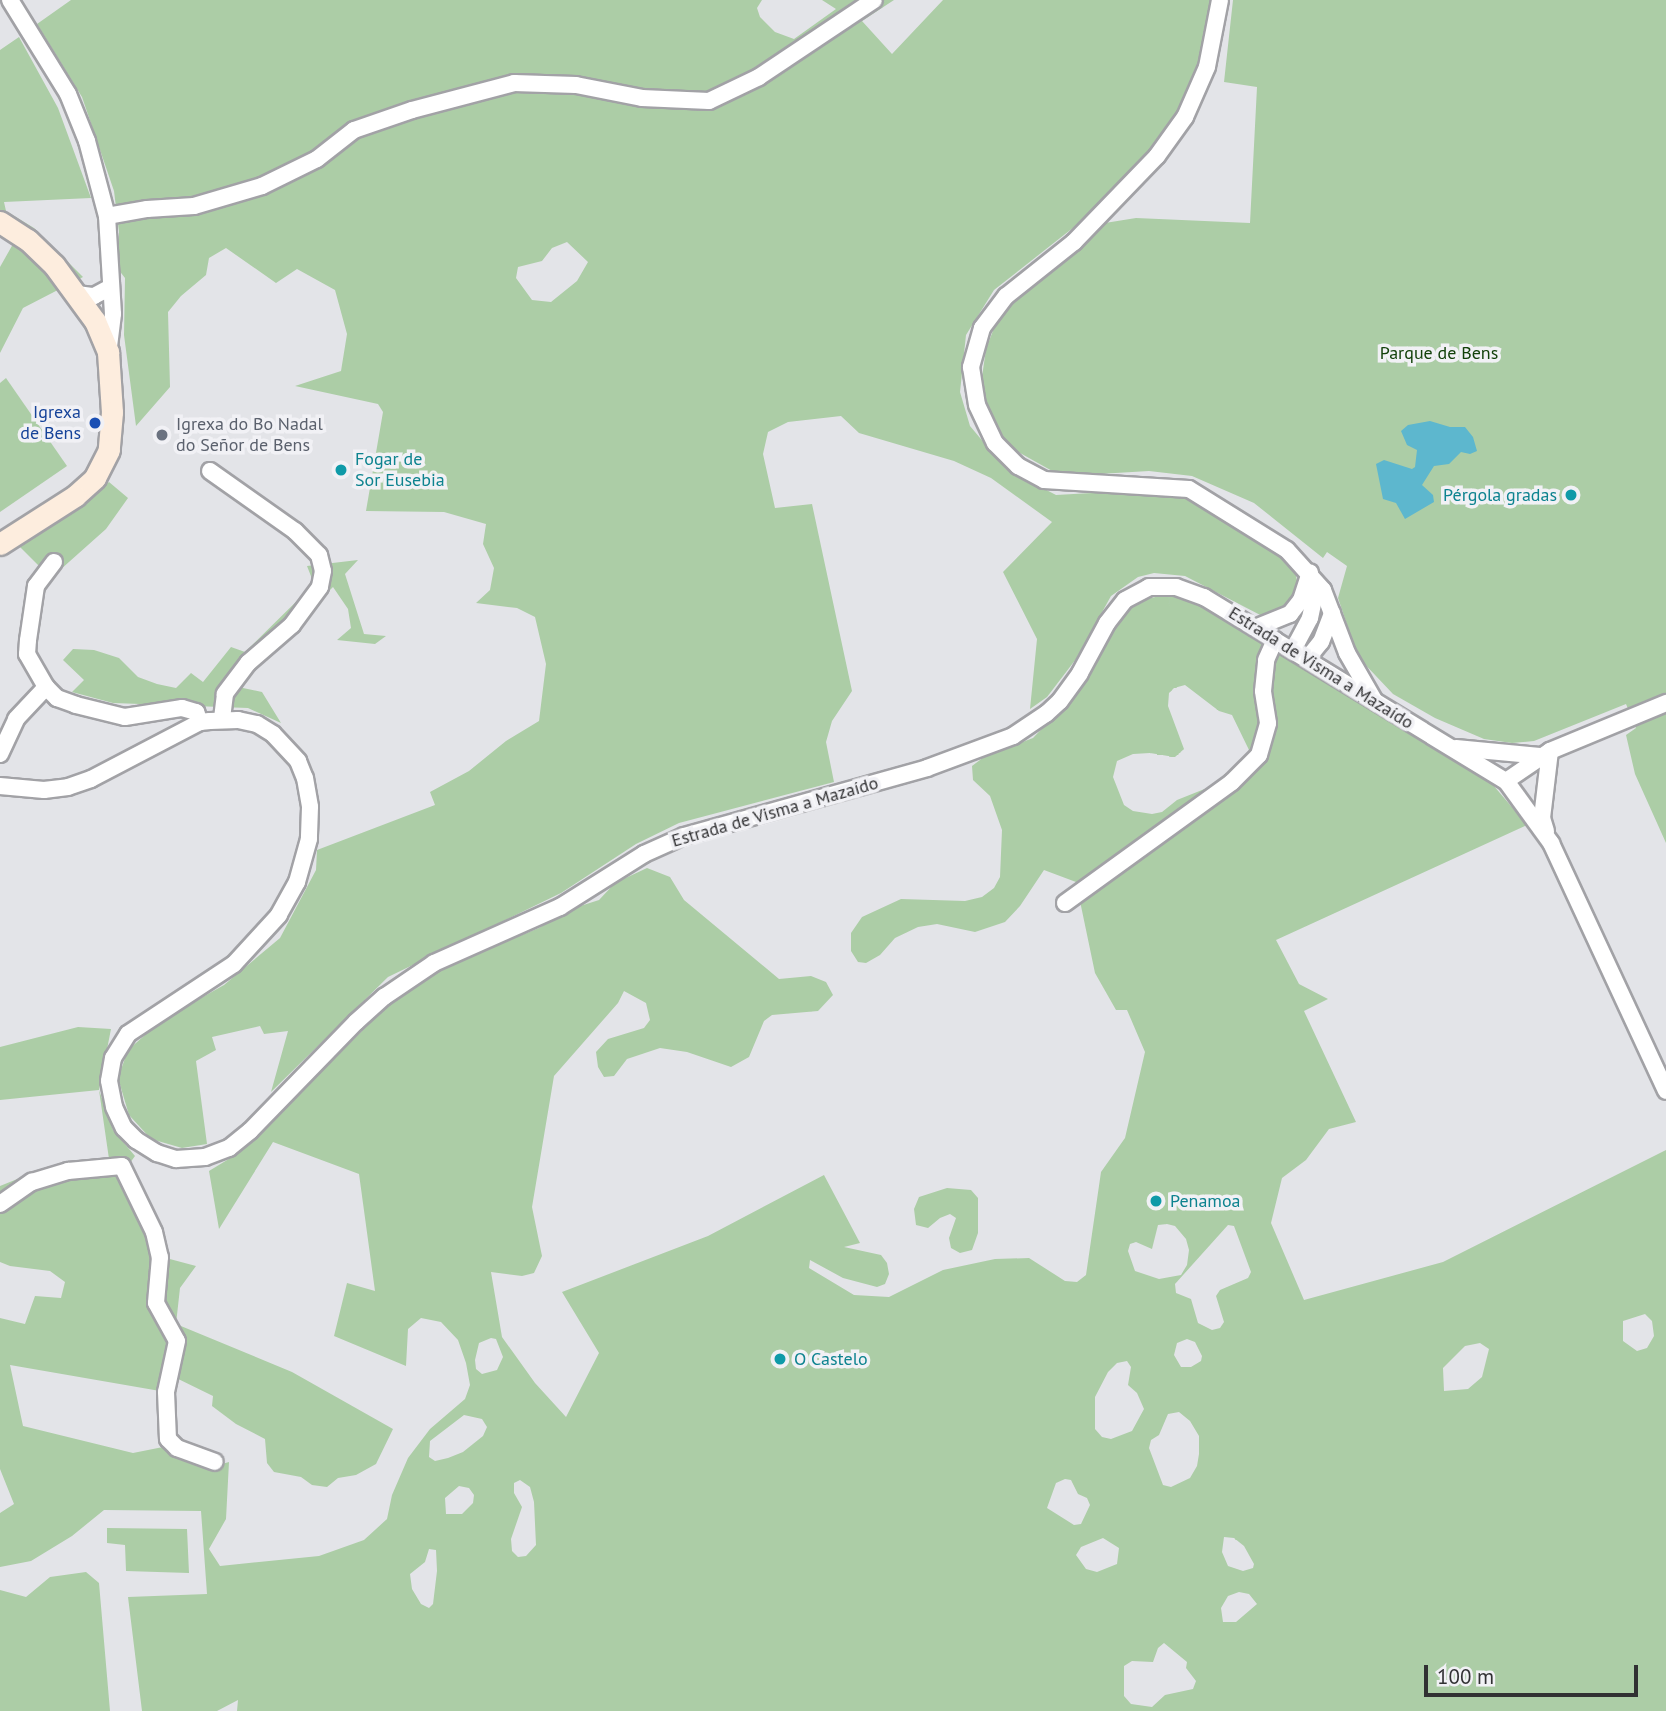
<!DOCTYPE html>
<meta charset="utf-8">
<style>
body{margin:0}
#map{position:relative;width:1666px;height:1711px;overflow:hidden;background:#e3e4e8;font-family:"PT Sans",sans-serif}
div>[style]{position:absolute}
.green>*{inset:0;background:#accda6}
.water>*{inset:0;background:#5db7ce}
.roads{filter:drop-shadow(2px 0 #a2a2a6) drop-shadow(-2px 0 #a2a2a6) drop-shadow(0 2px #a2a2a6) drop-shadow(0 -2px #a2a2a6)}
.street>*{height:16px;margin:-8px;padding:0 8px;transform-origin:8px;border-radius:8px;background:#fff}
.secondary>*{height:21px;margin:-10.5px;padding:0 10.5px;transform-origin:10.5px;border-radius:10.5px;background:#fdedde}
.dots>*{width:19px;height:19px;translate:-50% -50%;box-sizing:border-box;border:4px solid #f1f1f5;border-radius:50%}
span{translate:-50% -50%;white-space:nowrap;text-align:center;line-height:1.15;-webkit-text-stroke:7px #f1f1f5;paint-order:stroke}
.park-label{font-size:18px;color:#12410a}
.transit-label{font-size:18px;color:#164399}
.right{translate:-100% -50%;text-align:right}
.worship-label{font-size:18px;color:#5b616d}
.left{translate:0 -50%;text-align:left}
.culture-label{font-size:18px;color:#0d838f}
.street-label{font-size:18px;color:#313133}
.scale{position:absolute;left:1424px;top:1665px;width:214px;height:32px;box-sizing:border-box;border:4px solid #313133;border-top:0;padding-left:9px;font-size:21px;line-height:24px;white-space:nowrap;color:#313133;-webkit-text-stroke:5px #f1f1f5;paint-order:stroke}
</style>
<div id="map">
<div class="green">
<div style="clip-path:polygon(evenodd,71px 0,762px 0,757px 8px,760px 17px,775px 32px,794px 39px,836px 9px,822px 0,894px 0,862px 21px,892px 54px,943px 0,1211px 0,1206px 49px,1168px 131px,1097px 209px,994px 290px,966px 335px,960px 392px,970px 426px,1006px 469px,1056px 495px,1145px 490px,1189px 497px,1274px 551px,1295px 571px,1299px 590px,1285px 607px,1266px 618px,1185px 576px,1154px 573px,1138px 577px,1111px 596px,1076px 659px,1047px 697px,1030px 709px,1037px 639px,1003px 572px,1052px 522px,991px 478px,954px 461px,859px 433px,841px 416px,788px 422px,768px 432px,763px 454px,775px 508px,812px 504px,852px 691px,832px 721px,826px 742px,834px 782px,679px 823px,636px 844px,561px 893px,388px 977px,271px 1092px,288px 1031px,264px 1034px,260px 1026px,212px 1037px,216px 1050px,196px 1061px,207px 1144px,182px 1148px,151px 1139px,129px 1115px,118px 1078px,128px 1050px,162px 1020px,224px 985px,280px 938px,316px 870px,317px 850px,435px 805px,430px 792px,469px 771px,506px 741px,539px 721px,546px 664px,535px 617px,517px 608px,476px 603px,490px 590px,494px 568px,483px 544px,486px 524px,444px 512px,366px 511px,383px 412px,378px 404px,295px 386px,341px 371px,347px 334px,335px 290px,297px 269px,276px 283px,226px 248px,209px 258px,206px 275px,181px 296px,168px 312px,170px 387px,136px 426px,124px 335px,125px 278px,118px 269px,119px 232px,114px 191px,82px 97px,37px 24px,71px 0,567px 242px,588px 262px,577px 281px,551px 302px,532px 300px,516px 278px,518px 267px,542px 261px,552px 248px,567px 242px)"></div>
<div style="clip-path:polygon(1233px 0,1666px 0,1666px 843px,1635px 774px,1626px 735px,1636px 728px,1626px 704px,1534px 741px,1512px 743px,1484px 739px,1435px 718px,1393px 694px,1358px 657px,1338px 598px,1347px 566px,1327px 552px,1323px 558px,1254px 503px,1192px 476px,1149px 471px,1082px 475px,1054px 472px,1011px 448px,996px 427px,985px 404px,982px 377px,986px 349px,994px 328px,1021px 292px,1105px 223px,1136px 218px,1250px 223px,1257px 87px,1224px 82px)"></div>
<div style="clip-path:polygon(19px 37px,58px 108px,91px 198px,4px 202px,6px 211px,34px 228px,83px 277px,23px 308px,0 353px,0 267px,13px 244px,0 237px,0 50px)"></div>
<div style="clip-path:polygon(6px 378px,67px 466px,0 512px,0 383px)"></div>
<div style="clip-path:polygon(109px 482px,128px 498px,106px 529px,51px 578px,18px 545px,81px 506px)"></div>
<div style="clip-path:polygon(358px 560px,345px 574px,364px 634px,386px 636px,375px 644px,337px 640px,351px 628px,348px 609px,333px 587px,240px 680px,243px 688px,262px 692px,281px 723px,248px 708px,113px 703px,72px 692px,84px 680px,63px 660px,73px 649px,94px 650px,119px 658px,138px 677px,157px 684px,176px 688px,191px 673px,203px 682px,231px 647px,245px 652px,314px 584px,307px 566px)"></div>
<div style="clip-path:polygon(evenodd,1169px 594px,1186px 597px,1213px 612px,1437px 747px,1488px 779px,1527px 825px,1276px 940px,1299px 984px,1328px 999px,1304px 1011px,1356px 1122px,1329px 1129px,1306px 1160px,1282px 1178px,1271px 1223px,1304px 1300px,1443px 1262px,1666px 1150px,1666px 1711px,237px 1711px,238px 1700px,217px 1711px,142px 1711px,128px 1597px,207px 1594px,201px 1511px,104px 1510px,72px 1536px,31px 1561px,0 1567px,0 1513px,14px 1504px,0 1469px,0 1318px,25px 1324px,35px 1296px,61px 1298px,65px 1282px,50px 1271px,10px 1266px,0 1262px,0 1186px,47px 1167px,109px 1159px,99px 1090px,0 1100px,0 1047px,78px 1027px,111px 1029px,99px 1090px,113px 1130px,135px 1156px,127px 1167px,166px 1258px,196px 1266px,180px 1288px,176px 1324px,292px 1372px,393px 1429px,376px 1464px,356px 1475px,338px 1478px,327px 1487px,312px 1485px,301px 1477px,274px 1472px,267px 1463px,265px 1439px,236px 1424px,212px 1406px,213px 1396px,166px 1373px,160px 1391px,10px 1365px,23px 1426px,133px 1453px,168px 1446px,215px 1466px,229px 1462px,226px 1519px,209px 1549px,220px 1566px,319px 1556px,364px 1540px,387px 1519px,392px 1495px,408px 1458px,430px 1429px,465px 1399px,470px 1385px,466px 1363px,458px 1340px,441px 1322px,421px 1318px,408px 1329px,406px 1366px,334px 1336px,347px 1283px,375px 1291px,359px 1174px,273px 1142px,219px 1229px,209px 1171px,237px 1154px,260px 1133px,394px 999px,433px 972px,539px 928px,571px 909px,599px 900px,615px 883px,647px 868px,670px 877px,684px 900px,779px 979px,811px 976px,826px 982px,833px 995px,818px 1011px,772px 1015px,764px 1021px,749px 1057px,731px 1067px,687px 1052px,660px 1048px,627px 1059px,614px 1076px,604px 1077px,598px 1067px,596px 1052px,608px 1039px,644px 1028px,650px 1020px,646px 1003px,624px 991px,618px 1003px,554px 1076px,532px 1207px,542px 1256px,534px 1273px,522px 1276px,491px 1272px,502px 1337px,535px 1383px,566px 1417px,599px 1353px,562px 1292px,708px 1236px,824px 1175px,860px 1243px,844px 1247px,881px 1255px,887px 1263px,889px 1274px,885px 1284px,877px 1287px,843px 1278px,810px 1260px,809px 1268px,854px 1295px,889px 1297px,943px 1270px,995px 1259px,1029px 1258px,1065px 1281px,1077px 1282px,1086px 1275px,1101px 1172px,1125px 1138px,1145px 1052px,1127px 1010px,1116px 1010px,1095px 973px,1076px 882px,1044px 870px,1020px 906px,1005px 922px,975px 932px,937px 924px,918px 927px,895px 938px,880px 955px,866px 963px,858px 962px,851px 951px,851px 933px,862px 917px,901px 899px,965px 901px,982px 897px,994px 888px,1000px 877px,1002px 830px,990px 796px,973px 780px,972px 766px,984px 757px,1033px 738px,1076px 693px,1120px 618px,1142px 600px,1169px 594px,1185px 685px,1219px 711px,1232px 715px,1249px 750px,1241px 766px,1222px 782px,1177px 800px,1162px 812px,1152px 814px,1133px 811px,1124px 805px,1113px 777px,1117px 761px,1133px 754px,1150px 753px,1175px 757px,1184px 749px,1168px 706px,1169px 693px,1174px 688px,1185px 685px,1169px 594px,1167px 1224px,1175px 1226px,1186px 1239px,1189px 1250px,1187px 1265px,1181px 1275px,1159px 1279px,1135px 1271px,1128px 1251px,1130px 1244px,1136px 1242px,1152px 1249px,1158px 1225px,1167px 1224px,1169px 594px,1228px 1225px,1234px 1226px,1251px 1272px,1248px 1278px,1220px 1290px,1216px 1296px,1224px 1322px,1220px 1328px,1212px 1330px,1198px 1323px,1191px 1299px,1176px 1293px,1175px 1284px,1228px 1225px,1169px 594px,1645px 1314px,1652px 1321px,1654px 1336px,1647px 1348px,1637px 1351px,1623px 1341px,1623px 1321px,1645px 1314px,1169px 594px,491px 1338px,496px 1339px,503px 1357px,497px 1370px,482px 1374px,476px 1369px,475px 1360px,479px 1343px,491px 1338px,1169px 594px,1187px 1339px,1195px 1342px,1202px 1356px,1201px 1361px,1191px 1367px,1181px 1367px,1174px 1355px,1177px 1343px,1187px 1339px,1169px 594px,1480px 1343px,1489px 1349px,1482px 1377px,1468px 1389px,1444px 1391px,1443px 1368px,1465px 1346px,1480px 1343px,1169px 594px,1127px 1361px,1131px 1367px,1128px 1385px,1137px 1393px,1144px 1409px,1132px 1431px,1111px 1439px,1102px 1437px,1095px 1429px,1095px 1397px,1108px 1372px,1117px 1363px,1127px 1361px,1169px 594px,1179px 1412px,1190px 1421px,1199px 1436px,1199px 1454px,1197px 1466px,1190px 1478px,1171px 1487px,1163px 1485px,1149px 1448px,1151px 1440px,1159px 1435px,1168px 1414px,1179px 1412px,1169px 594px,464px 1415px,482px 1419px,487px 1427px,483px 1436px,463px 1452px,448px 1458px,435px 1461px,429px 1457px,430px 1441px,464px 1415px,1169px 594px,1065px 1479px,1071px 1480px,1078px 1494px,1087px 1498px,1090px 1505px,1081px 1524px,1074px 1525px,1047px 1508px,1056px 1483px,1065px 1479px,1169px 594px,520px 1480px,530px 1487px,534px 1502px,536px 1545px,526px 1556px,518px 1557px,512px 1551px,511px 1539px,522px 1507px,514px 1493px,514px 1483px,520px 1480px,1169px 594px,459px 1486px,469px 1488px,474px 1495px,473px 1503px,462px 1514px,446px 1514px,445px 1498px,459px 1486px,1169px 594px,1224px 1537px,1234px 1538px,1244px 1546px,1254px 1564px,1253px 1568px,1243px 1571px,1228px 1566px,1222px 1552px,1224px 1537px,1169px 594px,1103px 1538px,1119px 1548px,1117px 1564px,1097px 1572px,1086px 1569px,1076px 1555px,1081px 1547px,1103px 1538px,1169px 594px,429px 1549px,436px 1550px,437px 1571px,433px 1604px,429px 1608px,421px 1604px,412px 1589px,410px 1574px,425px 1562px,429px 1549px,1169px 594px,1239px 1592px,1249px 1594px,1257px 1604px,1236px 1622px,1223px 1622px,1221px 1608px,1228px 1596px,1239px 1592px,1169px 594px,1164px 1643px,1187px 1662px,1186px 1668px,1196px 1681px,1193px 1689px,1165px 1695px,1152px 1707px,1131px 1704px,1124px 1696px,1124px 1666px,1132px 1661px,1153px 1662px,1158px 1648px,1164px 1643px)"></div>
<div style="clip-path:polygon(947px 1188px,971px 1190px,978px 1198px,978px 1233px,972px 1250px,960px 1253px,951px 1248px,949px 1238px,956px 1218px,950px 1214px,940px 1218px,928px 1228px,916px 1225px,914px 1209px,919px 1197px)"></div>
<div style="clip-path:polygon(107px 1528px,187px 1529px,189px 1573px,126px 1571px,125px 1545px,107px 1543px)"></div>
<div style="clip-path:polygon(86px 1572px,99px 1583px,110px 1711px,0 1711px,0 1590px,26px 1597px,50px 1577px)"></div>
</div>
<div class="water">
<div style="clip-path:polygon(1430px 421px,1450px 427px,1465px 427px,1473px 437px,1477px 451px,1470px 454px,1461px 452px,1449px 464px,1434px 466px,1422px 485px,1433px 495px,1434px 502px,1405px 519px,1396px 503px,1383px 499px,1376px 464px,1384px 460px,1412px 469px,1415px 467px,1417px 450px,1407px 445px,1401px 431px,1408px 425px)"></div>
</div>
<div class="roads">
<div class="street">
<div style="left:10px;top:0;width:110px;rotate:58.3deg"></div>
<div style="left:68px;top:94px;width:51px;rotate:68deg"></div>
<div style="left:87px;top:141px;width:78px;rotate:75.1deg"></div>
<div style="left:107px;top:216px;width:98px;rotate:86.5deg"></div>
<div style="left:113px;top:314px;width:38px;rotate:97deg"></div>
<div style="left:1220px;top:0;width:68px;rotate:101deg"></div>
<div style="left:1207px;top:67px;width:55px;rotate:113.7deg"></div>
<div style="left:1185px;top:117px;width:48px;rotate:125.7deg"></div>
<div style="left:1157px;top:156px;width:120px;rotate:134deg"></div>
<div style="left:1074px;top:242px;width:87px;rotate:141.5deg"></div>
<div style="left:1006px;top:296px;width:40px;rotate:127deg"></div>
<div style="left:982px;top:328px;width:41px;rotate:105.8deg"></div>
<div style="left:971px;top:367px;width:38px;rotate:81deg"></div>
<div style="left:977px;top:405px;width:42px;rotate:64.7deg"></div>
<div style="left:995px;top:443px;width:33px;rotate:45deg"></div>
<div style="left:1018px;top:466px;width:30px;rotate:28deg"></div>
<div style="left:1044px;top:480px;width:145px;rotate:3.6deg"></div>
<div style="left:1189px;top:489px;width:115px;rotate:31.9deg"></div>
<div style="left:1287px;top:550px;width:54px;rotate:48deg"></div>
<div style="left:1323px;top:590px;width:67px;rotate:69.1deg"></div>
<div style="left:1347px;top:653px;width:54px;rotate:60.1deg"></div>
<div style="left:107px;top:216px;width:41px;rotate:-9.9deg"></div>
<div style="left:147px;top:209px;width:47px;rotate:-3.7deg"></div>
<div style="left:194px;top:206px;width:71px;rotate:-16.4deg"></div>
<div style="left:262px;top:186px;width:61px;rotate:-26.1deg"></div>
<div style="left:317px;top:159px;width:47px;rotate:-38.1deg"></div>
<div style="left:354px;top:130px;width:61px;rotate:-19deg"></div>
<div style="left:412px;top:110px;width:106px;rotate:-14.8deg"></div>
<div style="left:514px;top:83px;width:62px;rotate:1.8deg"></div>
<div style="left:576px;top:85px;width:67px;rotate:11.1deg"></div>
<div style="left:642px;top:98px;width:67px;rotate:2.6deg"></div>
<div style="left:709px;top:101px;width:55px;rotate:-25.6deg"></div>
<div style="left:759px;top:77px;width:138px;rotate:-33.8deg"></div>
<div style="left:77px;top:294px;width:17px;rotate:7deg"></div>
<div style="left:94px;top:296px;width:19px;rotate:-28deg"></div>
<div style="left:210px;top:471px;width:104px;rotate:35.2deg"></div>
<div style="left:295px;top:531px;width:34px;rotate:45deg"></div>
<div style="left:319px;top:555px;width:16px;rotate:76deg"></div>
<div style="left:323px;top:571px;width:16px;rotate:101deg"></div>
<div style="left:320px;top:587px;width:47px;rotate:126.4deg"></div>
<div style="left:292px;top:625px;width:58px;rotate:139.2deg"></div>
<div style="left:248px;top:663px;width:39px;rotate:127deg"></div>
<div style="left:225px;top:694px;width:26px;rotate:97deg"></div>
<div style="left:54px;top:562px;width:30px;rotate:127deg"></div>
<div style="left:36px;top:586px;width:55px;rotate:98.4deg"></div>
<div style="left:28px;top:640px;width:14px;rotate:94deg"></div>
<div style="left:27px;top:654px;width:38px;rotate:60deg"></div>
<div style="left:46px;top:687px;width:16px;rotate:45deg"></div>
<div style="left:57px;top:698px;width:20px;rotate:20deg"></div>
<div style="left:76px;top:705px;width:50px;rotate:13.8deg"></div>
<div style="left:125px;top:717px;width:58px;rotate:-9deg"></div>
<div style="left:182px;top:708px;width:15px;rotate:16deg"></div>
<div style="left:196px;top:712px;width:11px;rotate:68deg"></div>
<div style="left:1255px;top:628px;width:38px;rotate:-22deg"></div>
<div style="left:1290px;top:614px;width:18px;rotate:-52deg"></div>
<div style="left:1301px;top:600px;width:29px;rotate:-72deg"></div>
<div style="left:1293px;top:650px;width:36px;rotate:-62deg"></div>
<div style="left:1310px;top:618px;width:19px;rotate:-78deg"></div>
<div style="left:1314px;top:599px;width:22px;rotate:-98deg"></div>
<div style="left:1307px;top:659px;width:22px;rotate:-51deg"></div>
<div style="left:1321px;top:642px;width:31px;rotate:-69deg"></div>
<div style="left:1456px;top:748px;width:84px;rotate:5.4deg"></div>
<div style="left:0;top:754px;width:38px;rotate:-65deg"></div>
<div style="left:16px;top:719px;width:44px;rotate:-46.8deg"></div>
<div style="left:1506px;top:781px;width:53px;rotate:-34.3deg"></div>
<div style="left:1550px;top:751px;width:126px;rotate:-22.5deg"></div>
<div style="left:0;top:786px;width:44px;rotate:5.2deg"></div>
<div style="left:44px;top:790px;width:24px;rotate:-7deg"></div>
<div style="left:68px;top:787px;width:24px;rotate:-19deg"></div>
<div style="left:91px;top:779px;width:123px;rotate:-27.6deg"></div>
<div style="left:200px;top:722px;width:10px;rotate:-6deg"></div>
<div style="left:210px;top:721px;width:28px;rotate:-2deg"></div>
<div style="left:238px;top:720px;width:19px;rotate:12deg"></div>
<div style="left:257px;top:724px;width:19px;rotate:32deg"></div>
<div style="left:273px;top:734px;width:37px;rotate:47deg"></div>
<div style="left:298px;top:761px;width:18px;rotate:68deg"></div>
<div style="left:305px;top:778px;width:29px;rotate:80deg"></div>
<div style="left:310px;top:807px;width:32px;rotate:92deg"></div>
<div style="left:309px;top:839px;width:45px;rotate:105.6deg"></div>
<div style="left:297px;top:882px;width:38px;rotate:119deg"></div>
<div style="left:279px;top:915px;width:67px;rotate:132.6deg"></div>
<div style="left:234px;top:964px;width:127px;rotate:146.6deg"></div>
<div style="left:128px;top:1034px;width:28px;rotate:122deg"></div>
<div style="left:113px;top:1058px;width:23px;rotate:100deg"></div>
<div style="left:109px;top:1081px;width:26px;rotate:79deg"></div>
<div style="left:114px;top:1107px;width:23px;rotate:65deg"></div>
<div style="left:124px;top:1128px;width:17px;rotate:45deg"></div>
<div style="left:136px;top:1140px;width:25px;rotate:32deg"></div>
<div style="left:157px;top:1153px;width:20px;rotate:18deg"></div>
<div style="left:176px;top:1159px;width:29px;rotate:-4deg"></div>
<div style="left:205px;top:1157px;width:26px;rotate:-21deg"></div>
<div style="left:229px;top:1148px;width:27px;rotate:-39deg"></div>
<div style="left:250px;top:1131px;width:152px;rotate:-45.8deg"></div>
<div style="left:356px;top:1022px;width:38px;rotate:-42deg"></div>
<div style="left:384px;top:997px;width:60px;rotate:-34.2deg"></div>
<div style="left:434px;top:963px;width:138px;rotate:-24deg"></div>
<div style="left:560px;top:907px;width:99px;rotate:-32.2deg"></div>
<div style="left:644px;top:854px;width:44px;rotate:-24.2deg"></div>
<div style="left:684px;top:836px;width:252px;rotate:-15.6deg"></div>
<div style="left:927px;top:768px;width:92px;rotate:-20.4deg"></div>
<div style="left:1013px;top:736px;width:40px;rotate:-34deg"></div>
<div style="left:1046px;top:714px;width:19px;rotate:-43deg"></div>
<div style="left:1060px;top:701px;width:34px;rotate:-54deg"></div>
<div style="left:1080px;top:673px;width:57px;rotate:-61.6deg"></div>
<div style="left:1107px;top:623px;width:29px;rotate:-52deg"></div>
<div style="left:1125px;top:600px;width:27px;rotate:-28deg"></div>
<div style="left:1149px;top:587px;width:27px"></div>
<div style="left:1176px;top:587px;width:30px;rotate:20deg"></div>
<div style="left:1204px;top:597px;width:354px;rotate:31.4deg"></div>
<div style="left:1506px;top:781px;width:77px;rotate:54deg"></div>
<div style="left:1551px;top:843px;width:273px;rotate:65.1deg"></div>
<div style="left:1546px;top:831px;width:14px;rotate:-107deg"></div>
<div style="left:1542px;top:818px;width:67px;rotate:-83.2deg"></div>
<div style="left:1065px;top:903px;width:206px;rotate:-35.9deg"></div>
<div style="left:1232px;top:782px;width:38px;rotate:-45deg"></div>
<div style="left:1259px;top:755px;width:33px;rotate:-74deg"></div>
<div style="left:1268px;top:723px;width:32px;rotate:-99deg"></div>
<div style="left:1263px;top:691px;width:31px;rotate:-84deg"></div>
<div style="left:1266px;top:660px;width:22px;rotate:-66deg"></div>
<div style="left:0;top:1204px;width:39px;rotate:-35deg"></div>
<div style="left:32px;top:1182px;width:38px;rotate:-17deg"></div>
<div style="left:68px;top:1171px;width:54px;rotate:-5.3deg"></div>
<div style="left:122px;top:1166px;width:73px;rotate:64.1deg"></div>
<div style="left:154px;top:1232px;width:26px;rotate:77deg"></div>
<div style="left:160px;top:1257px;width:46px;rotate:95deg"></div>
<div style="left:156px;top:1303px;width:43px;rotate:61.1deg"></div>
<div style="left:177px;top:1341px;width:52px;rotate:102.2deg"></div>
<div style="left:166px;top:1392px;width:47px;rotate:87.6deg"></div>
<div style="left:168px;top:1439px;width:13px;rotate:45deg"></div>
<div style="left:177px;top:1448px;width:40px;rotate:20.2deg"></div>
</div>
<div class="secondary">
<div style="left:0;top:222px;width:33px;rotate:33deg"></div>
<div style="left:28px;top:240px;width:36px;rotate:44deg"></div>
<div style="left:54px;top:265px;width:69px;rotate:53.8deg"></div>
<div style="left:95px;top:321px;width:34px;rotate:67deg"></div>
<div style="left:108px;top:352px;width:60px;rotate:86.2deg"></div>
<div style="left:112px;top:412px;width:38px;rotate:95deg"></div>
<div style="left:109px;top:450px;width:31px;rotate:117deg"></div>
<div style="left:95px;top:478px;width:27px;rotate:138deg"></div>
<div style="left:75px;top:496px;width:89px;rotate:147.4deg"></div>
</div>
</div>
<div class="dots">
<div style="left:95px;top:423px;background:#1a4fb4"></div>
<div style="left:162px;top:435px;background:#6b7280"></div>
<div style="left:341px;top:470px;background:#0f9aa8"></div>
<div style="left:1571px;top:495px;background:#0f9aa8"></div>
<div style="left:1156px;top:1201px;background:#0f9aa8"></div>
<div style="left:780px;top:1359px;background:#0f9aa8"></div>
</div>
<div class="park-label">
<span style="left:1439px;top:353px">Parque de Bens</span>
</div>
<div class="transit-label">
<span class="right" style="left:81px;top:423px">Igrexa<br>de Bens</span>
</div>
<div class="worship-label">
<span class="left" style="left:176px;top:435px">Igrexa do Bo Nadal<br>do Señor de Bens</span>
</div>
<div class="culture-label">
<span class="left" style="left:355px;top:470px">Fogar de<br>Sor Eusebia</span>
<span class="right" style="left:1557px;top:495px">Pérgola gradas</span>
<span class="left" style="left:1170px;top:1201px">Penamoa</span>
<span class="left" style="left:794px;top:1359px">O Castelo</span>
</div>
<div class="street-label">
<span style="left:1321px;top:668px;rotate:32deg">Estrada de Visma a Mazaído</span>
<span style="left:775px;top:812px;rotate:-16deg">Estrada de Visma a Mazaído</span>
</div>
<div class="scale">100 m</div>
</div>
